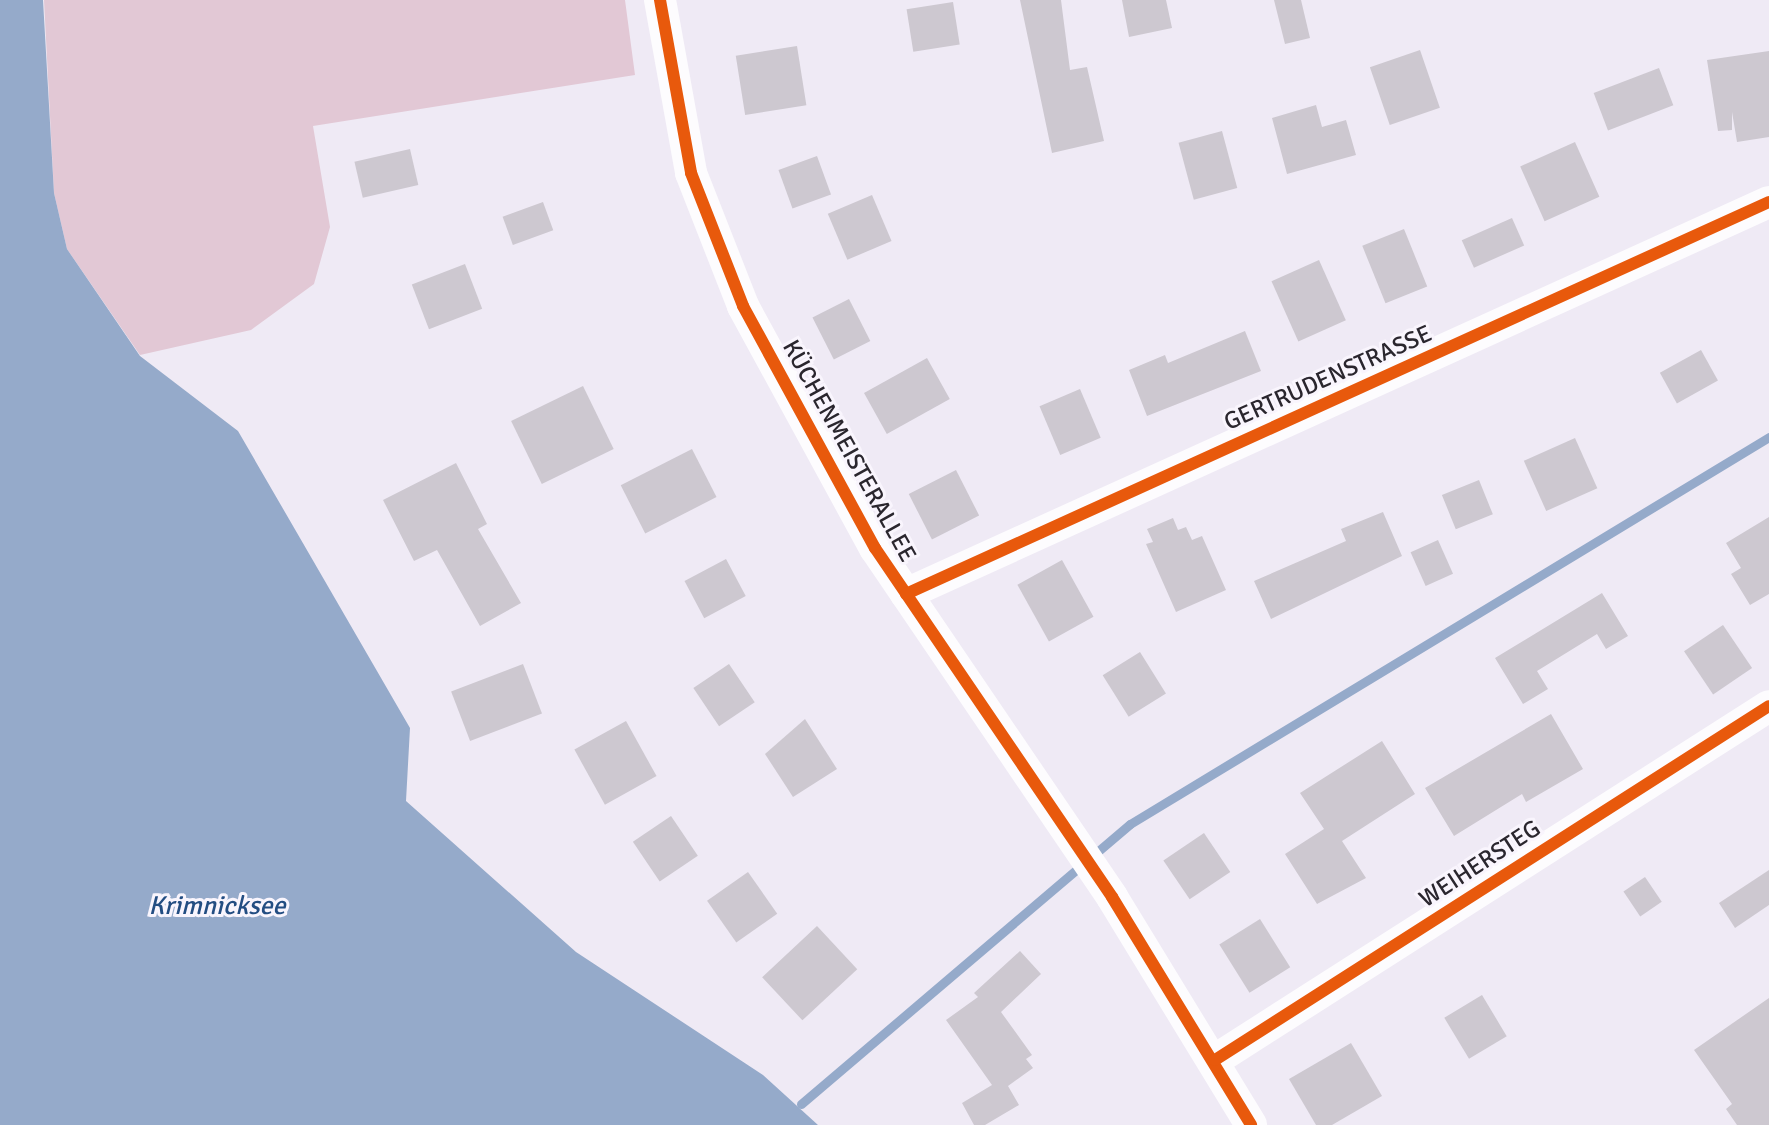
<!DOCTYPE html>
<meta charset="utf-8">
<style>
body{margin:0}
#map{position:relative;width:1769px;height:1125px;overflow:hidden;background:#efeaf5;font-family:Signika,sans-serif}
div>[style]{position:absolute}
.green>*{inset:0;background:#e2c8d5}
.water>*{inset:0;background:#95aaca}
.stream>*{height:9px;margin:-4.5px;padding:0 4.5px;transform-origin:4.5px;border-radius:4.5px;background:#95aaca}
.building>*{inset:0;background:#cdc8d0;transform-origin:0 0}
.minor>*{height:32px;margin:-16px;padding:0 16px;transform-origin:16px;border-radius:16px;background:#fdfcfe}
.cycleway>*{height:12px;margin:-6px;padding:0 6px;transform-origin:6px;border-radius:6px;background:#e8590c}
span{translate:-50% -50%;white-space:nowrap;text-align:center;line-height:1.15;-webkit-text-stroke:6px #f9f5fd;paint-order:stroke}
.street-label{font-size:24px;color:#2a262e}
.water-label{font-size:26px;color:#234d82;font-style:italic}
</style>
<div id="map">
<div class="green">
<div style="clip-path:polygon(44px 0,625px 0,635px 75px,313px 126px,330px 227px,314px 284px,251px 330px,140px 355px,67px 249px,54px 193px)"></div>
</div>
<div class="water">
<div style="clip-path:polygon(0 0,43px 0,54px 193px,67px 249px,140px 356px,238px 431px,410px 728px,406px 801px,576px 952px,763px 1075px,818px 1125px,0 1125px)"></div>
</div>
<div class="stream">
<div style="left:801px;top:1104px;width:432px;rotate:-40.4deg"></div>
<div style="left:1130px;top:824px;width:747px;rotate:-31.2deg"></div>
</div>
<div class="building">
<div style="clip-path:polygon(1020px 0,1061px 0,1070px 70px,1087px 67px,1104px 141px,1052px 153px)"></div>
<div style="clip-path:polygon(1122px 0,1166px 0,1172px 28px,1129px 37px)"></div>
<div style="clip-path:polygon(1274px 0,1301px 0,1310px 38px,1285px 44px)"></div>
<div style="left:953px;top:2px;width:43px;height:47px;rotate:81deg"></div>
<div style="left:797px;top:46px;width:60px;height:62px;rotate:81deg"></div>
<div style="left:1420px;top:50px;width:61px;height:53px;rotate:71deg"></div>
<div style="clip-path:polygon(1769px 51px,1769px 137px,1737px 142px,1732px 112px,1732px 130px,1718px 131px,1707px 60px)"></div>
<div style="left:1659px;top:68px;width:40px;height:70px;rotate:69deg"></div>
<div style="clip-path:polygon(1316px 105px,1322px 127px,1346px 120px,1356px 155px,1287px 174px,1272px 118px)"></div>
<div style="left:1222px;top:131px;width:59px;height:45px;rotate:75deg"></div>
<div style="left:1575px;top:142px;width:60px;height:60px;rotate:66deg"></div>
<div style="left:410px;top:149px;width:37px;height:57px;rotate:77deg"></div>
<div style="left:817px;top:156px;width:41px;height:41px;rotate:70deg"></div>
<div style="left:872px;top:195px;width:50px;height:48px;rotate:67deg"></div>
<div style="left:543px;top:202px;width:30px;height:43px;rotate:70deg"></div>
<div style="left:1512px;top:218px;width:30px;height:55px;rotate:66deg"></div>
<div style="left:1404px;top:229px;width:62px;height:45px;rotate:68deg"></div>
<div style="left:1319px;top:260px;width:66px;height:52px;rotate:66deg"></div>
<div style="left:465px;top:264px;width:48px;height:57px;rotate:69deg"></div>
<div style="left:849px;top:299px;width:47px;height:41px;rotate:63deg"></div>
<div style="clip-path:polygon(1245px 331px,1261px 371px,1147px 416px,1129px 370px,1165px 355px,1168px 363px)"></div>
<div style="left:1701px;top:350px;width:35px;height:47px;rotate:61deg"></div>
<div style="left:927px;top:358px;width:47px;height:72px;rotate:61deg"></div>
<div style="left:583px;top:386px;width:70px;height:80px;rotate:64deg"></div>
<div style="left:1080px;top:389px;width:53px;height:44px;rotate:67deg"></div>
<div style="left:1575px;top:438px;width:55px;height:56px;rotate:66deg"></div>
<div style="left:692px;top:449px;width:54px;height:80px;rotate:63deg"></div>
<div style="clip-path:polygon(456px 463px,487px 524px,478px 529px,521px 603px,480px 626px,437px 550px,414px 561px,383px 500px)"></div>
<div style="left:956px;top:470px;width:51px;height:53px;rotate:63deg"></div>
<div style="left:1479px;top:480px;width:37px;height:40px;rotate:68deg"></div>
<div style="clip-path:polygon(1383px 512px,1402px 556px,1271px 619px,1254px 581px,1346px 541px,1341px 529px)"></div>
<div style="clip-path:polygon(1769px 517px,1769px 594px,1750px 605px,1731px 574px,1741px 568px,1726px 543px)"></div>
<div style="clip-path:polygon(1173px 518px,1178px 530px,1186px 527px,1192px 540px,1202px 536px,1226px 590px,1176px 612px,1146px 544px,1153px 542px,1147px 529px)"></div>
<div style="left:1438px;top:540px;width:37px;height:30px;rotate:66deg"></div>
<div style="left:726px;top:559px;width:42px;height:47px;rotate:62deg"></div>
<div style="left:1062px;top:560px;width:65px;height:51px;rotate:61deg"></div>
<div style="clip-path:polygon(1602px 593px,1628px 636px,1606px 649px,1597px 634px,1537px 671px,1548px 689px,1523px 704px,1495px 658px)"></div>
<div style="left:1723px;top:625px;width:52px;height:47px;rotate:56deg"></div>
<div style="left:1140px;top:652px;width:49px;height:44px;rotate:58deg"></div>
<div style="left:523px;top:664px;width:53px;height:77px;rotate:69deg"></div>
<div style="left:729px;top:664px;width:46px;height:43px;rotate:56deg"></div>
<div style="clip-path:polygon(1551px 714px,1583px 769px,1526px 802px,1522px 794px,1454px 836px,1425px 788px)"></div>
<div style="clip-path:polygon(805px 719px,837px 769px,793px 797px,765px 754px)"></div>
<div style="left:626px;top:721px;width:63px;height:59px;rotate:61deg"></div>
<div style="clip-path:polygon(1382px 741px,1415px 794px,1342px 841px,1366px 878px,1317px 904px,1285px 854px,1324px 829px,1300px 793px)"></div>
<div style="left:671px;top:816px;width:48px;height:46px;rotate:56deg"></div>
<div style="left:1204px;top:833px;width:47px;height:49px;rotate:56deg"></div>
<div style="clip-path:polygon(1769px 870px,1769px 905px,1735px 928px,1719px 903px)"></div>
<div style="left:748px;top:872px;width:51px;height:50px;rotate:55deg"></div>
<div style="left:1645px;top:877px;width:30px;height:26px;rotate:56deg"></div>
<div style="left:1260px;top:919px;width:57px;height:48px;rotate:58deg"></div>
<div style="left:817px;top:926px;width:59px;height:75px;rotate:47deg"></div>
<div style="clip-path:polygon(1020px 951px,1041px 974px,1001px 1012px,1032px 1055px,1026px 1059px,1033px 1068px,1008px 1086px,1019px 1105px,985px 1125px,974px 1125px,962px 1103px,992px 1085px,946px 1020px,978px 997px,974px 993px)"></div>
<div style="left:1482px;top:995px;width:48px;height:44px;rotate:59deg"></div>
<div style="clip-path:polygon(1769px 998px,1769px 1125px,1737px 1125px,1726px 1109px,1732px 1104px,1694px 1050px)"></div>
<div style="clip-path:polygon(1351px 1043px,1382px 1096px,1332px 1125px,1316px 1125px,1289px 1079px)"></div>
</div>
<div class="minor">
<div style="left:660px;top:0;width:176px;rotate:79.8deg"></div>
<div style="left:691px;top:173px;width:143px;rotate:68.6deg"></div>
<div style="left:743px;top:306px;width:276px;rotate:61.4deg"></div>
<div style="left:875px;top:548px;width:422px;rotate:55.8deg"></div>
<div style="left:1112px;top:897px;width:267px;rotate:58.6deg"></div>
<div style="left:906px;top:594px;width:948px;rotate:-24.43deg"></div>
<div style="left:1215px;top:1060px;width:657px;rotate:-32.58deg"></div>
</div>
<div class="cycleway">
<div style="left:660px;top:0;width:176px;rotate:79.8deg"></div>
<div style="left:691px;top:173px;width:143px;rotate:68.6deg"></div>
<div style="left:743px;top:306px;width:276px;rotate:61.4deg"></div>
<div style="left:875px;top:548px;width:422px;rotate:55.8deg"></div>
<div style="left:1112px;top:897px;width:267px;rotate:58.6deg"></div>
<div style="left:906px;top:594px;width:948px;rotate:-24.43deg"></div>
<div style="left:1215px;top:1060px;width:657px;rotate:-32.58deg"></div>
</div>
<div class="street-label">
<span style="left:1328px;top:378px;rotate:-24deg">GERTRUDENSTRASSE</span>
<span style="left:849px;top:451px;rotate:61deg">KÜCHENMEISTERALLEE</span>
<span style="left:1480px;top:864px;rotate:-33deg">WEIHERSTEG</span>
</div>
<div class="water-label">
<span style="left:217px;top:907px">Krimnicksee</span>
</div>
</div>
